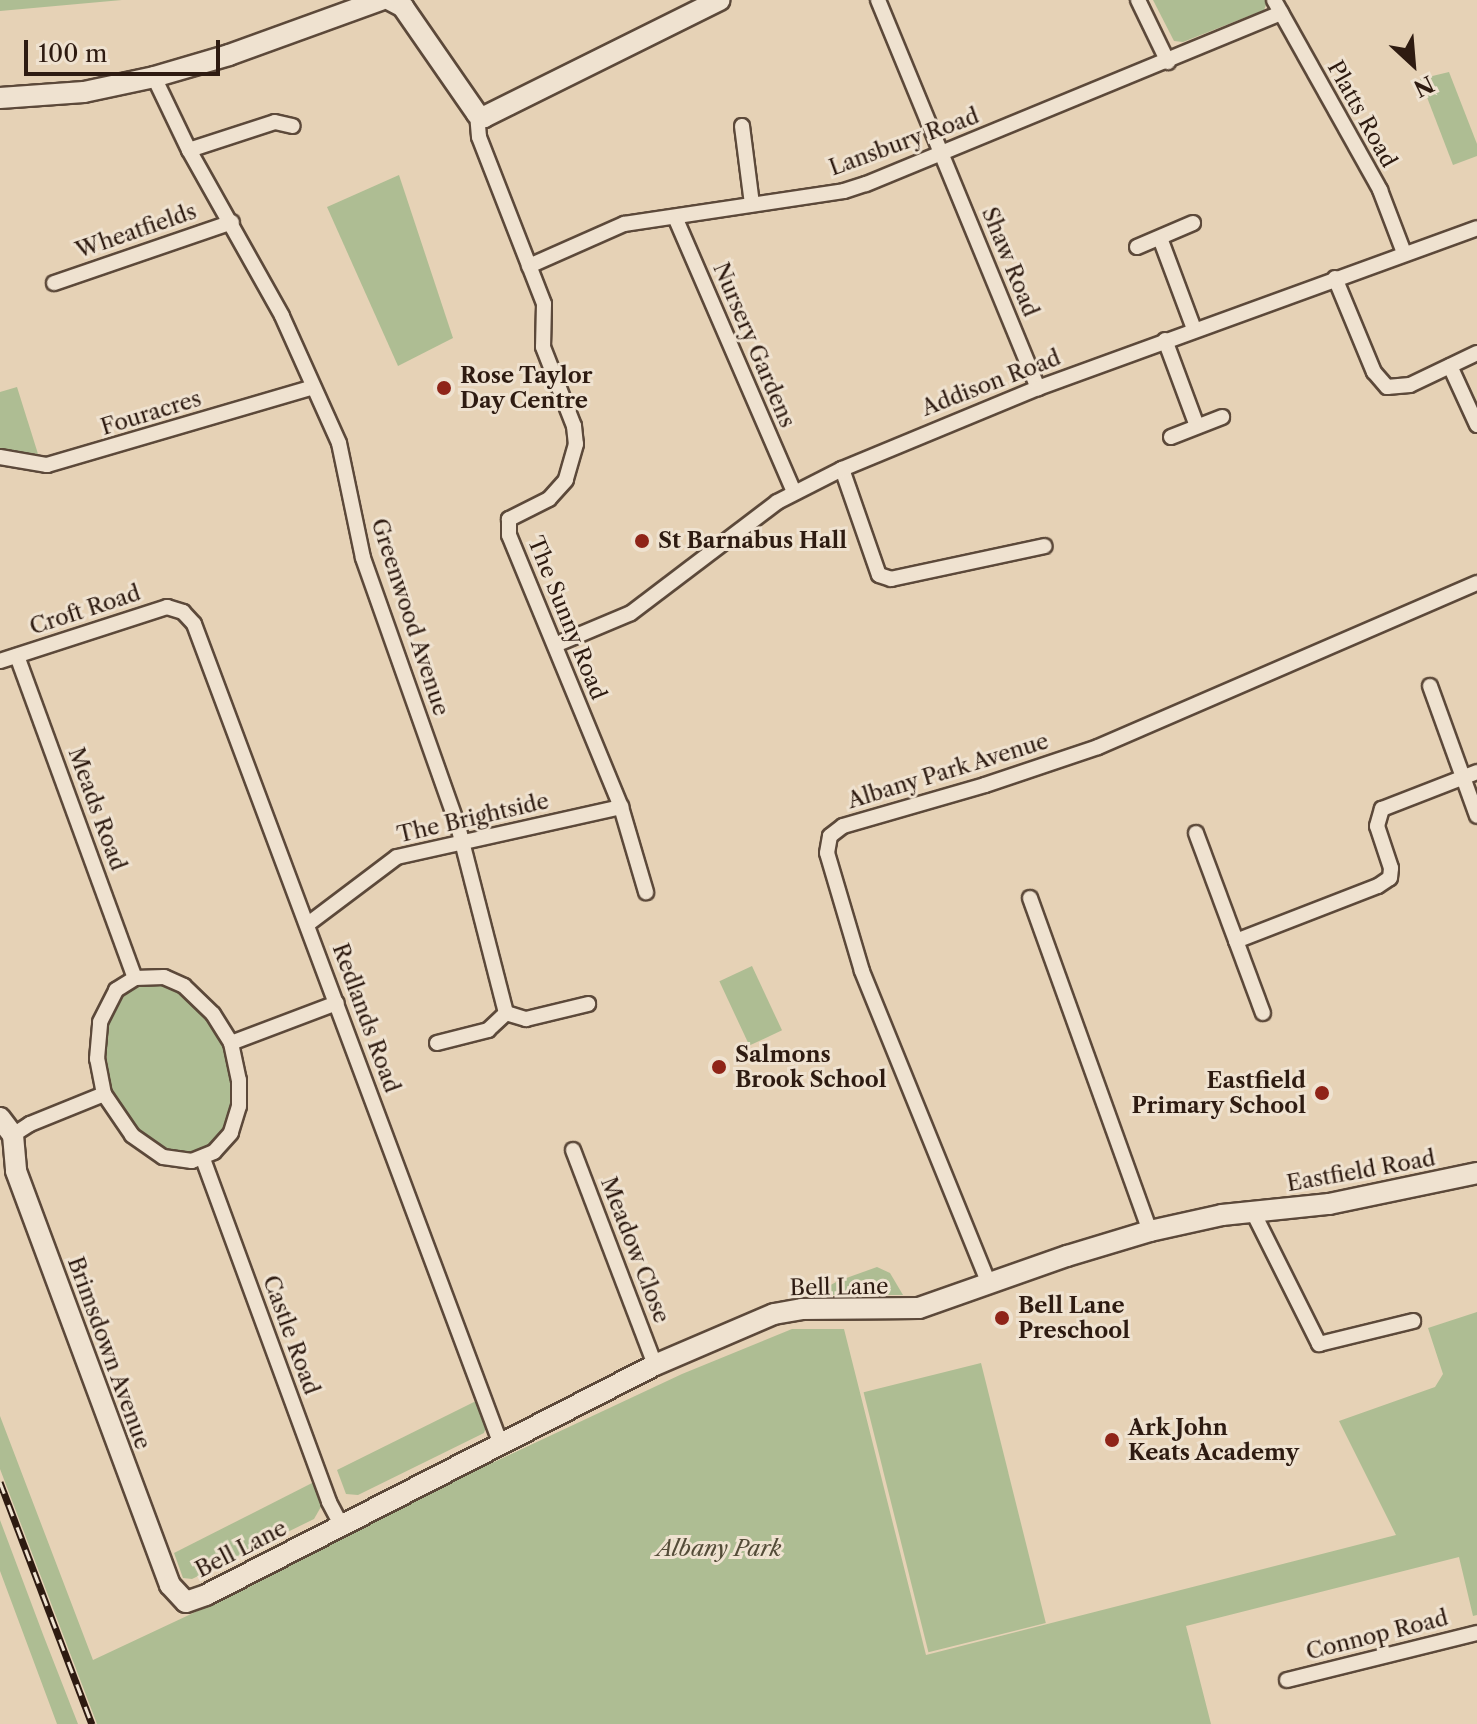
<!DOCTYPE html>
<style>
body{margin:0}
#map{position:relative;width:1477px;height:1724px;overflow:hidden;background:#e6d2b6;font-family:"Libre Caslon Text",serif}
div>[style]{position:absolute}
.green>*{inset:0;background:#aebd93;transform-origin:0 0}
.roads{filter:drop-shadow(2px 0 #5c493a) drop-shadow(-2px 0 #5c493a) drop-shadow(0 2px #5c493a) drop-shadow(0 -2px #5c493a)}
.street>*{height:14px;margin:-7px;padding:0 7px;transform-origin:7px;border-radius:7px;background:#efe2d0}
.secondary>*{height:20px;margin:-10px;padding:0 10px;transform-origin:10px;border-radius:10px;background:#efe2d0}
.rail>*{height:7px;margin-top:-3.5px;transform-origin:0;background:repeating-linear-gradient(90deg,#efe2d0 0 12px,#2e1b11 0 24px);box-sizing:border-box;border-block:2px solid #2e1b11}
.dots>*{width:22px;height:22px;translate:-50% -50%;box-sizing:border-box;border:4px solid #efe2d0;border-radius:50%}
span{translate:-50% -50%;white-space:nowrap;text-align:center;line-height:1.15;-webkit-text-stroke:6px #efe2d0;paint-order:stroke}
.street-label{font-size:22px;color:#2e1b11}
.poi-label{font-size:22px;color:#2e1b11;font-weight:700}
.left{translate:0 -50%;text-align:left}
.right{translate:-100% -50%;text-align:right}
.park-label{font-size:22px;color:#544c38;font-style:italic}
.north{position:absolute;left:1373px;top:24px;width:80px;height:80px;-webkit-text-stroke:6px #efe2d0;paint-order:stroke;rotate:154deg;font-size:22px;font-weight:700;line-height:32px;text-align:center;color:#2e1b11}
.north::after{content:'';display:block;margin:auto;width:28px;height:36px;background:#2e1b11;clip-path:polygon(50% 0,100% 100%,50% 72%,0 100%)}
.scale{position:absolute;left:24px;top:40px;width:196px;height:36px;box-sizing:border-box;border:4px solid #2e1b11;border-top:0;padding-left:10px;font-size:24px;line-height:28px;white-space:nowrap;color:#2e1b11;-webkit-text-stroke:6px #efe2d0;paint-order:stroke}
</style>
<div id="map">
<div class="green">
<div style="clip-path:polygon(0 0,122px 0,0 11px)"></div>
<div style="clip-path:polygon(1153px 0,1268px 0,1264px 10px,1183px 42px,1174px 41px)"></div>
<div style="clip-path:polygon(1449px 72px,1477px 144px,1477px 156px,1453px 165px,1420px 79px)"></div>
<div style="clip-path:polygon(399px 175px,453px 338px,398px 366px,327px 207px)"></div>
<div style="clip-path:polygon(17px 387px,38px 454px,0 449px,0 392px)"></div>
<div style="left:752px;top:966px;width:71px;height:36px;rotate:65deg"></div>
<div style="clip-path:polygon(137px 984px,159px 984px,183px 992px,203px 1010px,226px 1044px,233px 1069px,235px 1100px,230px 1124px,208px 1149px,195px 1155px,165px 1152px,150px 1143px,128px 1121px,111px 1091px,105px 1044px,109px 1021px,120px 1000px)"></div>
<div style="clip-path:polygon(877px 1267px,890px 1273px,903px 1295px,826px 1295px,825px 1288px,838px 1281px)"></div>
<div style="clip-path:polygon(1477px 1312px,1477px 1615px,1473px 1616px,1459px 1557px,1186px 1626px,1211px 1724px,97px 1724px,0 1469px,0 1416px,93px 1660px,255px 1584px,351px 1529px,682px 1374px,792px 1329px,844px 1329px,926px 1655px,1396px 1535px,1339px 1421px,1435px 1387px,1443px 1374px,1428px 1328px)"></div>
<div style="left:981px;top:1363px;width:268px;height:121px;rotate:76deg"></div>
<div style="clip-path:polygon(478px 1400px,487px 1424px,484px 1433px,358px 1495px,346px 1494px,337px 1470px)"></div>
<div style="clip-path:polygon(314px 1482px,322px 1505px,314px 1519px,192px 1579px,183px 1578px,174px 1553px)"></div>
<div style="clip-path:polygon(0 1520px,44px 1637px,78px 1724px,57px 1724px,0 1571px)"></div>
</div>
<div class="roads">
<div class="street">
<div style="left:878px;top:0;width:420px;rotate:67.6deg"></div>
<div style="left:1138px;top:0;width:69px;rotate:64.2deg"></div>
<div style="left:1274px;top:0;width:218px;rotate:60.8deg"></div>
<div style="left:1380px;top:190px;width:67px;rotate:69.1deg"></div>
<div style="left:154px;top:77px;width:81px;rotate:64.4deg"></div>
<div style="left:189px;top:150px;width:190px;rotate:60.7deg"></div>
<div style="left:282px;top:316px;width:139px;rotate:65.8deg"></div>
<div style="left:339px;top:443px;width:117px;rotate:78.2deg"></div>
<div style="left:363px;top:558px;width:284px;rotate:70.5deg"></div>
<div style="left:458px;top:826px;width:193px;rotate:75.6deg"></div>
<div style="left:477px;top:114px;width:23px;rotate:85deg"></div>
<div style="left:479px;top:137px;width:179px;rotate:68.7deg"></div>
<div style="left:544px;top:304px;width:43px;rotate:91.3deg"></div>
<div style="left:543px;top:347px;width:85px;rotate:68.6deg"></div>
<div style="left:574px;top:426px;width:18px;rotate:84deg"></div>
<div style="left:576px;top:444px;width:37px;rotate:106deg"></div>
<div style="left:566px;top:480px;width:25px;rotate:132deg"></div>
<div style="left:549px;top:499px;width:45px;rotate:153.4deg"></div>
<div style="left:509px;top:519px;width:16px;rotate:90deg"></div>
<div style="left:509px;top:535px;width:294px;rotate:67.6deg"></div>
<div style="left:621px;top:807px;width:89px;rotate:73.6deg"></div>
<div style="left:742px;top:126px;width:79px;rotate:82.7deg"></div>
<div style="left:189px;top:150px;width:90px;rotate:-18deg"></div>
<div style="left:275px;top:122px;width:18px;rotate:13deg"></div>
<div style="left:675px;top:217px;width:300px;rotate:66.6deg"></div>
<div style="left:1160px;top:238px;width:97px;rotate:69.5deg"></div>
<div style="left:1137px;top:247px;width:61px;rotate:-23.2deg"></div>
<div style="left:529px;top:266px;width:104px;rotate:-23.9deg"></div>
<div style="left:624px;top:224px;width:222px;rotate:-8.5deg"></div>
<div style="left:844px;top:191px;width:23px;rotate:-18deg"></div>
<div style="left:866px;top:184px;width:449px;rotate:-22.4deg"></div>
<div style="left:1335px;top:278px;width:102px;rotate:67.5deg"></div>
<div style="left:1374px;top:372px;width:20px;rotate:49deg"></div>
<div style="left:1387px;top:387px;width:23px;rotate:-5deg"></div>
<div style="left:1410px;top:385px;width:74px;rotate:-25.5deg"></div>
<div style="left:54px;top:283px;width:188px;rotate:-18.9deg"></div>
<div style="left:1165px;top:340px;width:92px;rotate:69.6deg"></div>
<div style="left:1450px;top:366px;width:65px;rotate:65.4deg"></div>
<div style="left:1171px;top:437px;width:55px;rotate:-21.4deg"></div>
<div style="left:0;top:457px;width:48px;rotate:9.7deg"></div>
<div style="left:47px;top:465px;width:277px;rotate:-16.3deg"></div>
<div style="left:842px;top:469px;width:112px;rotate:70.8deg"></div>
<div style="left:879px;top:575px;width:13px;rotate:18deg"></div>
<div style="left:891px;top:579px;width:157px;rotate:-12.1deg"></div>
<div style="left:555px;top:645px;width:82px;rotate:-22.8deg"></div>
<div style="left:631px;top:613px;width:183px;rotate:-37.2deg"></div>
<div style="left:777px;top:502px;width:73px;rotate:-26.9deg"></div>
<div style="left:842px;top:469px;width:212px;rotate:-22.5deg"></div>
<div style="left:1038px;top:388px;width:467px;rotate:-20deg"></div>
<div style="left:17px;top:656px;width:343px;rotate:69.9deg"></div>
<div style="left:0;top:661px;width:176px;rotate:-17.9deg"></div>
<div style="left:167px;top:607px;width:17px;rotate:17deg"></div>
<div style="left:183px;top:612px;width:16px;rotate:47deg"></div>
<div style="left:194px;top:624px;width:873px;rotate:69.49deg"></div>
<div style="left:1430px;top:686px;width:138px;rotate:70.1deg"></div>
<div style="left:1196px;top:833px;width:192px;rotate:69.6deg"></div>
<div style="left:1030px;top:898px;width:354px;rotate:70.2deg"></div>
<div style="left:308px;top:924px;width:111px;rotate:-37deg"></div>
<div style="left:397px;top:857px;width:230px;rotate:-12.6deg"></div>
<div style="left:1236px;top:941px;width:152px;rotate:-21.2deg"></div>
<div style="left:1378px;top:886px;width:14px;rotate:-34deg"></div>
<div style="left:1390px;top:878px;width:10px;rotate:-84deg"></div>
<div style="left:1391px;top:868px;width:44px;rotate:-108.4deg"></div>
<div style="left:1377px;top:826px;width:18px;rotate:-74deg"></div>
<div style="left:1382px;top:809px;width:102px;rotate:-21.3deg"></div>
<div style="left:164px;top:977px;width:22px;rotate:24deg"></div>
<div style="left:184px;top:986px;width:40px;rotate:44deg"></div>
<div style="left:213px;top:1014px;width:34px;rotate:58deg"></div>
<div style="left:231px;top:1043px;width:38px;rotate:78deg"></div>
<div style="left:239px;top:1080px;width:26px;rotate:90deg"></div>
<div style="left:239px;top:1106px;width:28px;rotate:107deg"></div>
<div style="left:231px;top:1133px;width:25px;rotate:132deg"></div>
<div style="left:214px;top:1152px;width:24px;rotate:158deg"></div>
<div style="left:192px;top:1161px;width:29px;rotate:-172deg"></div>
<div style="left:163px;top:1157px;width:38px;rotate:-145deg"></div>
<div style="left:132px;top:1135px;width:50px;rotate:-124.3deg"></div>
<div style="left:104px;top:1094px;width:36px;rotate:-101deg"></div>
<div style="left:97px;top:1059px;width:37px;rotate:-85deg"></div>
<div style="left:100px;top:1022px;width:36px;rotate:-63deg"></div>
<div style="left:116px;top:990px;width:22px;rotate:-32deg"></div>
<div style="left:135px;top:978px;width:29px;rotate:-2deg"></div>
<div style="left:231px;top:1043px;width:113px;rotate:-20.7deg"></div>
<div style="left:437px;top:1043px;width:53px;rotate:-14.3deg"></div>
<div style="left:488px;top:1030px;width:25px;rotate:-43deg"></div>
<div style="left:506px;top:1013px;width:21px;rotate:17deg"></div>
<div style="left:526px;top:1019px;width:64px;rotate:-13.6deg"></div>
<div style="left:13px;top:1135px;width:20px;rotate:-33deg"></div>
<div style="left:30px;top:1124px;width:80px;rotate:-22.1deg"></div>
<div style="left:573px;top:1150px;width:230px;rotate:69.1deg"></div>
<div style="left:203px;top:1159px;width:365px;rotate:69.8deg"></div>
<div style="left:329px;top:1502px;width:26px;rotate:62deg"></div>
<div style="left:1253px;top:1212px;width:148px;rotate:63.4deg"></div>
<div style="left:1319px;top:1344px;width:97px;rotate:-13.7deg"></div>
<div style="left:989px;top:1284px;width:338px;rotate:-112.1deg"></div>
<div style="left:862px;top:971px;width:123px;rotate:-106.5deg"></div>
<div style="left:827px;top:853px;width:17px;rotate:-80deg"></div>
<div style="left:830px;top:836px;width:16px;rotate:-38deg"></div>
<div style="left:843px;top:826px;width:148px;rotate:-16.1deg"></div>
<div style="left:985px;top:785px;width:119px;rotate:-18.6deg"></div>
<div style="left:1098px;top:747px;width:413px;rotate:-23.4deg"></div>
<div style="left:1287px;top:1680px;width:196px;rotate:-13.9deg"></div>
</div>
<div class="secondary">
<div style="left:390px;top:0;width:15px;rotate:28deg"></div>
<div style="left:403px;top:7px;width:130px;rotate:55.3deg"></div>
<div style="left:477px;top:114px;width:8px;rotate:23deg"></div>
<div style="left:484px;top:117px;width:263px;rotate:-26.4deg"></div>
<div style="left:0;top:98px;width:84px;rotate:-4.1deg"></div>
<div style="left:84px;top:92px;width:72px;rotate:-12.1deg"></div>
<div style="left:154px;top:77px;width:78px;rotate:-16.3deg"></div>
<div style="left:229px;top:55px;width:162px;rotate:-19.9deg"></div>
<div style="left:0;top:1118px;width:21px;rotate:53deg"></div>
<div style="left:13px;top:1135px;width:36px;rotate:85deg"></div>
<div style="left:16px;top:1171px;width:442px;rotate:69.6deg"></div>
<div style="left:170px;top:1585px;width:23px;rotate:47deg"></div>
<div style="left:186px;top:1602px;width:21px;rotate:-19deg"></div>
<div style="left:206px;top:1595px;width:504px;rotate:-27.12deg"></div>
<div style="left:655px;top:1365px;width:129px;rotate:-23.2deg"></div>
<div style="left:774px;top:1314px;width:28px;rotate:-10deg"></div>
<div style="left:802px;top:1309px;width:117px;rotate:-0.5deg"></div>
<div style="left:919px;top:1308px;width:157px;rotate:-19.4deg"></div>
<div style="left:1067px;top:1256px;width:87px;rotate:-16.8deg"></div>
<div style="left:1150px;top:1231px;width:74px;rotate:-12.5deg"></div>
<div style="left:1222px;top:1215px;width:108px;rotate:-5.9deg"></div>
<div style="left:1329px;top:1204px;width:151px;rotate:-11.8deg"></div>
</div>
</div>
<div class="rail">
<div style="left:0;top:1482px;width:259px;rotate:69.2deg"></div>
</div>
<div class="dots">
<div style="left:444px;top:388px;background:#8f2418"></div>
<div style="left:642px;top:541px;background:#8f2418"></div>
<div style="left:719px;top:1067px;background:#8f2418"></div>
<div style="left:1322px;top:1093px;background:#8f2418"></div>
<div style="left:1002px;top:1318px;background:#8f2418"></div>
<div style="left:1112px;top:1440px;background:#8f2418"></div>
</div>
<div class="street-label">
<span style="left:1362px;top:114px;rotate:61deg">Platts Road</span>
<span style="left:904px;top:142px;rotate:-20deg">Lansbury Road</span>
<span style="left:136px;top:231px;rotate:-19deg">Wheatfields</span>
<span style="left:1010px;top:262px;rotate:68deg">Shaw Road</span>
<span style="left:754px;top:345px;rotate:67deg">Nursery Gardens</span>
<span style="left:991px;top:383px;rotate:-21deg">Addison Road</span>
<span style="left:151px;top:413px;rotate:-17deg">Fouracres</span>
<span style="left:85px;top:610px;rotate:-18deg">Croft Road</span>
<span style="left:410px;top:617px;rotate:72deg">Greenwood Avenue</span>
<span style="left:567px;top:618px;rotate:68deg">The Sunny Road</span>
<span style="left:948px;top:771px;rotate:-17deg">Albany Park Avenue</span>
<span style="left:97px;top:809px;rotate:70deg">Meads Road</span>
<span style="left:473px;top:818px;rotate:-13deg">The Brightside</span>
<span style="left:366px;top:1018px;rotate:70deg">Redlands Road</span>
<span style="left:1361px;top:1171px;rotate:-10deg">Eastfield Road</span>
<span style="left:635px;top:1250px;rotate:69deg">Meadow Close</span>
<span style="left:839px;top:1287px;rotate:-1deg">Bell Lane</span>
<span style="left:291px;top:1335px;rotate:70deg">Castle Road</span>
<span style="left:109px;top:1353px;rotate:70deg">Brimsdown Avenue</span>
<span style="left:241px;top:1549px;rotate:-27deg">Bell Lane</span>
<span style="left:1377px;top:1635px;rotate:-14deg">Connop Road</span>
</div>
<div class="poi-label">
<span class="left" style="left:460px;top:388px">Rose Taylor<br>Day Centre</span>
<span class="left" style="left:658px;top:541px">St Barnabus Hall</span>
<span class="left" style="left:735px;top:1067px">Salmons<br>Brook School</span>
<span class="right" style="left:1306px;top:1093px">Eastfield<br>Primary School</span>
<span class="left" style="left:1018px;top:1318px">Bell Lane<br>Preschool</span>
<span class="left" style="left:1128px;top:1440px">Ark John<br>Keats Academy</span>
</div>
<div class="park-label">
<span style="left:719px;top:1549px">Albany Park</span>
</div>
<div class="north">N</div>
<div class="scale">100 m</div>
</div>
